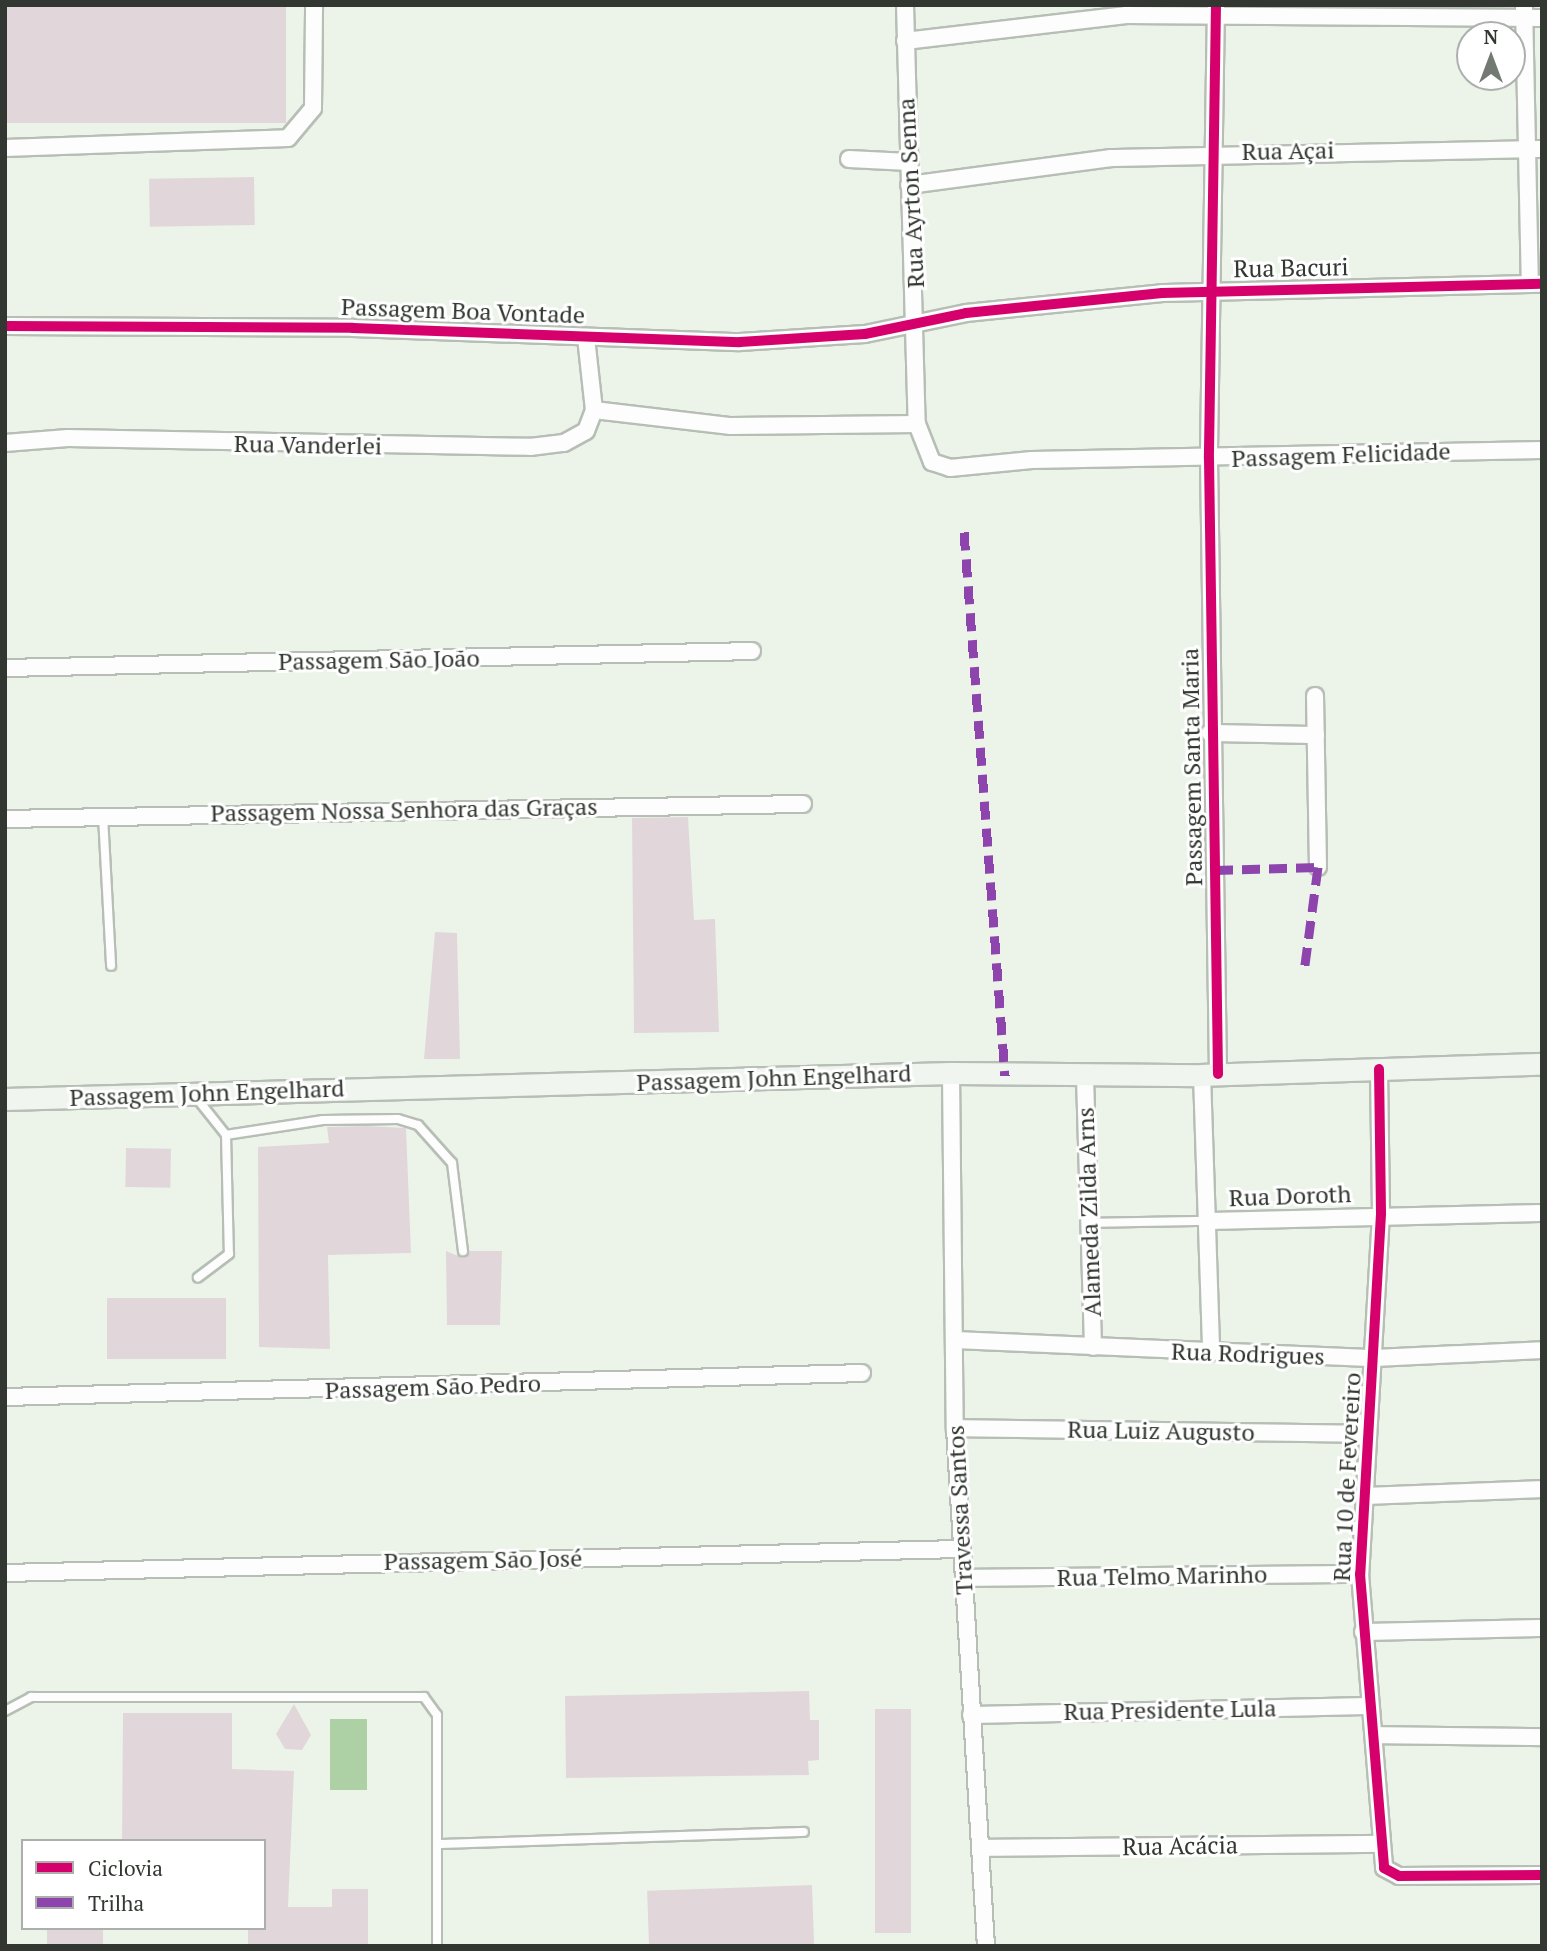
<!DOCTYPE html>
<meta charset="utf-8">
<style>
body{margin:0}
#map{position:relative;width:1547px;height:1951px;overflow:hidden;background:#ecf4ea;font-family:"PT Serif",serif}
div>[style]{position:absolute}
.water>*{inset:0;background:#add0a5;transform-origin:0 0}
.building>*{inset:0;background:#e1d7da;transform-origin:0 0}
.roads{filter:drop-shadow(2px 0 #b7beb6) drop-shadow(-2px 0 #b7beb6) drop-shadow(0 2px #b7beb6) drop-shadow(0 -2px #b7beb6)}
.lane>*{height:8px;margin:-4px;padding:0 4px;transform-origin:4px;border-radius:4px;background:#fcfdfc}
.street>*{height:16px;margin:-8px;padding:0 8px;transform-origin:8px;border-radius:8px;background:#fcfdfc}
.secondary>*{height:21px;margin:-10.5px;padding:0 10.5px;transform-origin:10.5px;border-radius:10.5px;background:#f1f5f0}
.quiet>*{height:9px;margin-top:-4.5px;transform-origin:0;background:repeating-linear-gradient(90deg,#8e44ad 0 18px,transparent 0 27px)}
.cycleway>*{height:10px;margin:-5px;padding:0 5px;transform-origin:5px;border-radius:5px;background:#d6006c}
span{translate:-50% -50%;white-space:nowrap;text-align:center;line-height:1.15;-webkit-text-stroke:6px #fff;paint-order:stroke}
.street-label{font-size:24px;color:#323831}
.frame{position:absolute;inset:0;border:7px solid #323831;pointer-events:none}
.legend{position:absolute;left:21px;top:1839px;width:245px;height:91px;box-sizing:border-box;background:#fff;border:2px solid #adafad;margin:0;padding:9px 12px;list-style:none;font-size:21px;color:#323831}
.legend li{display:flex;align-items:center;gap:14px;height:35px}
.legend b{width:35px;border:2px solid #adafad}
.north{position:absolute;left:1456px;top:21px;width:70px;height:70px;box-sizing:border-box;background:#fff;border:2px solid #adafad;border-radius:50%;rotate:0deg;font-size:19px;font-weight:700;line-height:28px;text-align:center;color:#323831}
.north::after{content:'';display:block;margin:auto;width:24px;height:32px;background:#737a72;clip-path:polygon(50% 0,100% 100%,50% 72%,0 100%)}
</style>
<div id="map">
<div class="water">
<div style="left:330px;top:1719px;width:37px;height:71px"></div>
</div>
<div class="building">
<div style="left:5px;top:5px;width:281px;height:118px"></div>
<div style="left:254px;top:177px;width:48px;height:105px;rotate:89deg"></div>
<div style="clip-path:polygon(688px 817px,694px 920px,715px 919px,719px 1032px,634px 1033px,632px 818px)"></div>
<div style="clip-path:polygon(435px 932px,457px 933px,460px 1059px,424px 1059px)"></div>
<div style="clip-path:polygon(367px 1126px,406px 1128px,411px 1253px,328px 1255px,330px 1349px,259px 1347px,258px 1147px,329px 1143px,327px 1127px)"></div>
<div style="left:126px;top:1148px;width:45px;height:39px;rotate:1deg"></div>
<div style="clip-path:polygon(446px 1251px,463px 1258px,469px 1251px,502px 1251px,500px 1325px,447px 1325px)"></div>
<div style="left:107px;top:1298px;width:119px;height:61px"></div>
<div style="clip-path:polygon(809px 1691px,810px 1720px,819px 1720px,819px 1760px,808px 1761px,809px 1775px,566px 1778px,565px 1696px)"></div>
<div style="clip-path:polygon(294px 1704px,311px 1735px,302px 1750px,285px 1749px,276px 1734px)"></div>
<div style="left:875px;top:1709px;width:36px;height:224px"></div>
<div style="clip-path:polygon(123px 1713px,232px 1713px,232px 1769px,294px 1771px,288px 1907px,332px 1907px,332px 1889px,368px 1889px,368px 1946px,248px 1946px,248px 1928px,264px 1928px,264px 1841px,122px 1841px)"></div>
<div style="left:812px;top:1885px;width:61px;height:165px;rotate:88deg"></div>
<div style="left:47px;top:1928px;width:56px;height:18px"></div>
</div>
<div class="roads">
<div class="lane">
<div style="left:103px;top:816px;width:150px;rotate:86.9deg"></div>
<div style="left:195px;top:1096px;width:50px;rotate:51.5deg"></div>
<div style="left:226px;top:1135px;width:119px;rotate:88.6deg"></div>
<div style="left:229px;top:1254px;width:39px;rotate:143deg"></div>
<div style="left:226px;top:1135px;width:98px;rotate:-8.8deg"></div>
<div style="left:323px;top:1120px;width:75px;rotate:-0.8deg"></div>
<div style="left:398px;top:1119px;width:21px;rotate:17deg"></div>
<div style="left:418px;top:1125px;width:51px;rotate:48.2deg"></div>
<div style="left:452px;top:1163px;width:89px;rotate:82.9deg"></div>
<div style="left:1087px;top:1223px;width:119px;rotate:-1deg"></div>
<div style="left:5px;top:1711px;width:30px;rotate:-28deg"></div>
<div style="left:31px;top:1697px;width:393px"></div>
<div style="left:424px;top:1697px;width:22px;rotate:54deg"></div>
<div style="left:437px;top:1715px;width:231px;rotate:90deg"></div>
<div style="left:438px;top:1844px;width:366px;rotate:-1.9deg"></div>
</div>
<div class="street">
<div style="left:905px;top:5px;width:419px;rotate:88.4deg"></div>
<div style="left:917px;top:424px;width:41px;rotate:68.5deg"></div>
<div style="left:932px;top:462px;width:19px;rotate:18deg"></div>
<div style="left:950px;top:468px;width:82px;rotate:-5.6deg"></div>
<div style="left:1032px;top:460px;width:510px;rotate:-1.12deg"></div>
<div style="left:1216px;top:5px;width:454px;rotate:90.9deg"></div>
<div style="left:1209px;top:459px;width:615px;rotate:89.16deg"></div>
<div style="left:1524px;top:5px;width:279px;rotate:88.8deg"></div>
<div style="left:905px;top:41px;width:223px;rotate:-6.7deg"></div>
<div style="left:1126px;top:15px;width:416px;rotate:0.4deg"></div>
<div style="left:5px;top:148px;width:283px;rotate:-2deg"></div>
<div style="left:288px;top:138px;width:39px;rotate:-50deg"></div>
<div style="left:313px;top:108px;width:103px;rotate:-89.4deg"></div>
<div style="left:849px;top:159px;width:60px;rotate:2.9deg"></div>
<div style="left:909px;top:185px;width:204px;rotate:-7.6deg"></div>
<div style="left:1111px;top:158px;width:431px;rotate:-1.2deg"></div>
<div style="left:5px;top:326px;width:348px;rotate:0.3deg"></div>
<div style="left:353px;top:328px;width:387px;rotate:2.1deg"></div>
<div style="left:740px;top:342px;width:125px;rotate:-3.7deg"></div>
<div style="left:865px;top:334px;width:103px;rotate:-11.7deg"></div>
<div style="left:966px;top:313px;width:197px;rotate:-5.8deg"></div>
<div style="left:1162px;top:293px;width:380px;rotate:-1.4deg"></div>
<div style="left:594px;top:410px;width:138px;rotate:6.7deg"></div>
<div style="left:731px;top:426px;width:186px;rotate:-0.6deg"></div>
<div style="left:5px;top:443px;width:63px;rotate:-4.5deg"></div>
<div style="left:68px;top:438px;width:462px;rotate:1.1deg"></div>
<div style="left:530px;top:447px;width:34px;rotate:-7deg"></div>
<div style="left:564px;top:443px;width:25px;rotate:-29deg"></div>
<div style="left:586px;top:431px;width:22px;rotate:-69deg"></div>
<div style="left:594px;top:410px;width:73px;rotate:-96.3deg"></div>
<div style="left:5px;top:668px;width:747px;rotate:-1.3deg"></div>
<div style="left:1315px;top:696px;width:171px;rotate:89deg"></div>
<div style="left:1210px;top:733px;width:106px;rotate:1.1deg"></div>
<div style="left:5px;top:819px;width:798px;rotate:-1.08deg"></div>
<div style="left:1379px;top:1069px;width:145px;rotate:89.2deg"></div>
<div style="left:1381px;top:1214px;width:361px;rotate:93.3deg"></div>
<div style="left:1360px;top:1574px;width:295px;rotate:85.3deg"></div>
<div style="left:1384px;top:1868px;width:17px;rotate:28deg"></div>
<div style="left:1399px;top:1876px;width:143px;rotate:-0.4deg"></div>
<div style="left:951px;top:1073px;width:355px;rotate:89.4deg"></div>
<div style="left:955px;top:1428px;width:519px;rotate:86.58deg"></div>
<div style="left:1202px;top:1075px;width:278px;rotate:88.1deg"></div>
<div style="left:1085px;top:1077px;width:270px;rotate:88.3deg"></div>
<div style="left:1208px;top:1221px;width:334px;rotate:-1.4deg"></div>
<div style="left:955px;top:1340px;width:420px;rotate:2.5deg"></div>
<div style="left:1375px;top:1358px;width:167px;rotate:-2.7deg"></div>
<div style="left:5px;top:1397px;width:857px;rotate:-1.6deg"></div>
<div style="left:955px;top:1428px;width:413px;rotate:0.8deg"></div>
<div style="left:1367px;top:1496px;width:175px;rotate:-2.3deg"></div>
<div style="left:5px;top:1573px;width:956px;rotate:-1.44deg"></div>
<div style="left:964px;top:1578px;width:396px;rotate:-0.6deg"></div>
<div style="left:1363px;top:1632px;width:179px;rotate:-1.3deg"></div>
<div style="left:971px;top:1715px;width:398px;rotate:-1.3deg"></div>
<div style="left:1374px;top:1735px;width:168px;rotate:0.7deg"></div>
<div style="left:980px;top:1848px;width:400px;rotate:-0.6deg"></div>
</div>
<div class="secondary">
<div style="left:5px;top:1099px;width:946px;rotate:-1.57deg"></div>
<div style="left:951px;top:1073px;width:251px;rotate:0.5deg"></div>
<div style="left:1202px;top:1075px;width:340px;rotate:-1.9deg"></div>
</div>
</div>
<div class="quiet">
<div style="left:964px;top:532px;width:545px;rotate:85.68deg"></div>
<div style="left:1215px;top:870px;width:103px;rotate:-1.7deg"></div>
<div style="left:1318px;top:867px;width:106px;rotate:97.6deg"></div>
</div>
<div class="cycleway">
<div style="left:1216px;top:5px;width:454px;rotate:90.9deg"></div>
<div style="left:1209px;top:459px;width:615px;rotate:89.16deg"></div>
<div style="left:5px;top:326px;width:348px;rotate:0.3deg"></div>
<div style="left:353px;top:328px;width:387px;rotate:2.1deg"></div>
<div style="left:740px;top:342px;width:125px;rotate:-3.7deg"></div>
<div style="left:865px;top:334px;width:103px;rotate:-11.7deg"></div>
<div style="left:966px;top:313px;width:197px;rotate:-5.8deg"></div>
<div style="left:1162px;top:293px;width:380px;rotate:-1.4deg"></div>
<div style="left:1379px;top:1069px;width:145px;rotate:89.2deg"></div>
<div style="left:1381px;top:1214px;width:361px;rotate:93.3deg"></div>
<div style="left:1360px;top:1574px;width:295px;rotate:85.3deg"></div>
<div style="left:1384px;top:1868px;width:17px;rotate:28deg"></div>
<div style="left:1399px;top:1876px;width:143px;rotate:-0.4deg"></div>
</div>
<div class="street-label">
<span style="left:1288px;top:151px;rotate:-1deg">Rua Açai</span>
<span style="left:911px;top:193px;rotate:-93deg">Rua Ayrton Senna</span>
<span style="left:1291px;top:268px;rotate:-1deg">Rua Bacuri</span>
<span style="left:463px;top:311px;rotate:2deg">Passagem Boa Vontade</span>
<span style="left:308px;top:445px;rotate:1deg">Rua Vanderlei</span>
<span style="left:1341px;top:455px;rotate:-2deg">Passagem Felicidade</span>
<span style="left:379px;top:660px;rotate:-1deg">Passagem São João</span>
<span style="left:1192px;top:767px;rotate:-91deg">Passagem Santa Maria</span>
<span style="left:404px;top:810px;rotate:-1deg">Passagem Nossa Senhora das Graças</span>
<span style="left:774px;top:1078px;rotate:-2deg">Passagem John Engelhard</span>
<span style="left:207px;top:1093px;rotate:-2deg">Passagem John Engelhard</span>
<span style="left:1290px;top:1196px;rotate:-2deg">Rua Doroth</span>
<span style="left:1089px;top:1212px;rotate:-92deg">Alameda Zilda Arns</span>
<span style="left:1248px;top:1354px;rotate:2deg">Rua Rodrigues</span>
<span style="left:433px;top:1387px;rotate:-2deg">Passagem São Pedro</span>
<span style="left:1161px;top:1431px;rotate:1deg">Rua Luiz Augusto</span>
<span style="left:1347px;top:1477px;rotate:-87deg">Rua 10 de Fevereiro</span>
<span style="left:960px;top:1510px;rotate:-93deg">Travessa Santos</span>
<span style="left:483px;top:1560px;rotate:-1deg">Passagem São José</span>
<span style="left:1162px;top:1576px;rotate:-1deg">Rua Telmo Marinho</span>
<span style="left:1170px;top:1710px;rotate:-1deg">Rua Presidente Lula</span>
<span style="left:1180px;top:1846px;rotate:-1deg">Rua Acácia</span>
</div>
<div class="frame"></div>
<ul class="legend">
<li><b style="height:9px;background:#d6006c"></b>Ciclovia</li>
<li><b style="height:9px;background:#8e44ad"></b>Trilha</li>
</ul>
<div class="north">N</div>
</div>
